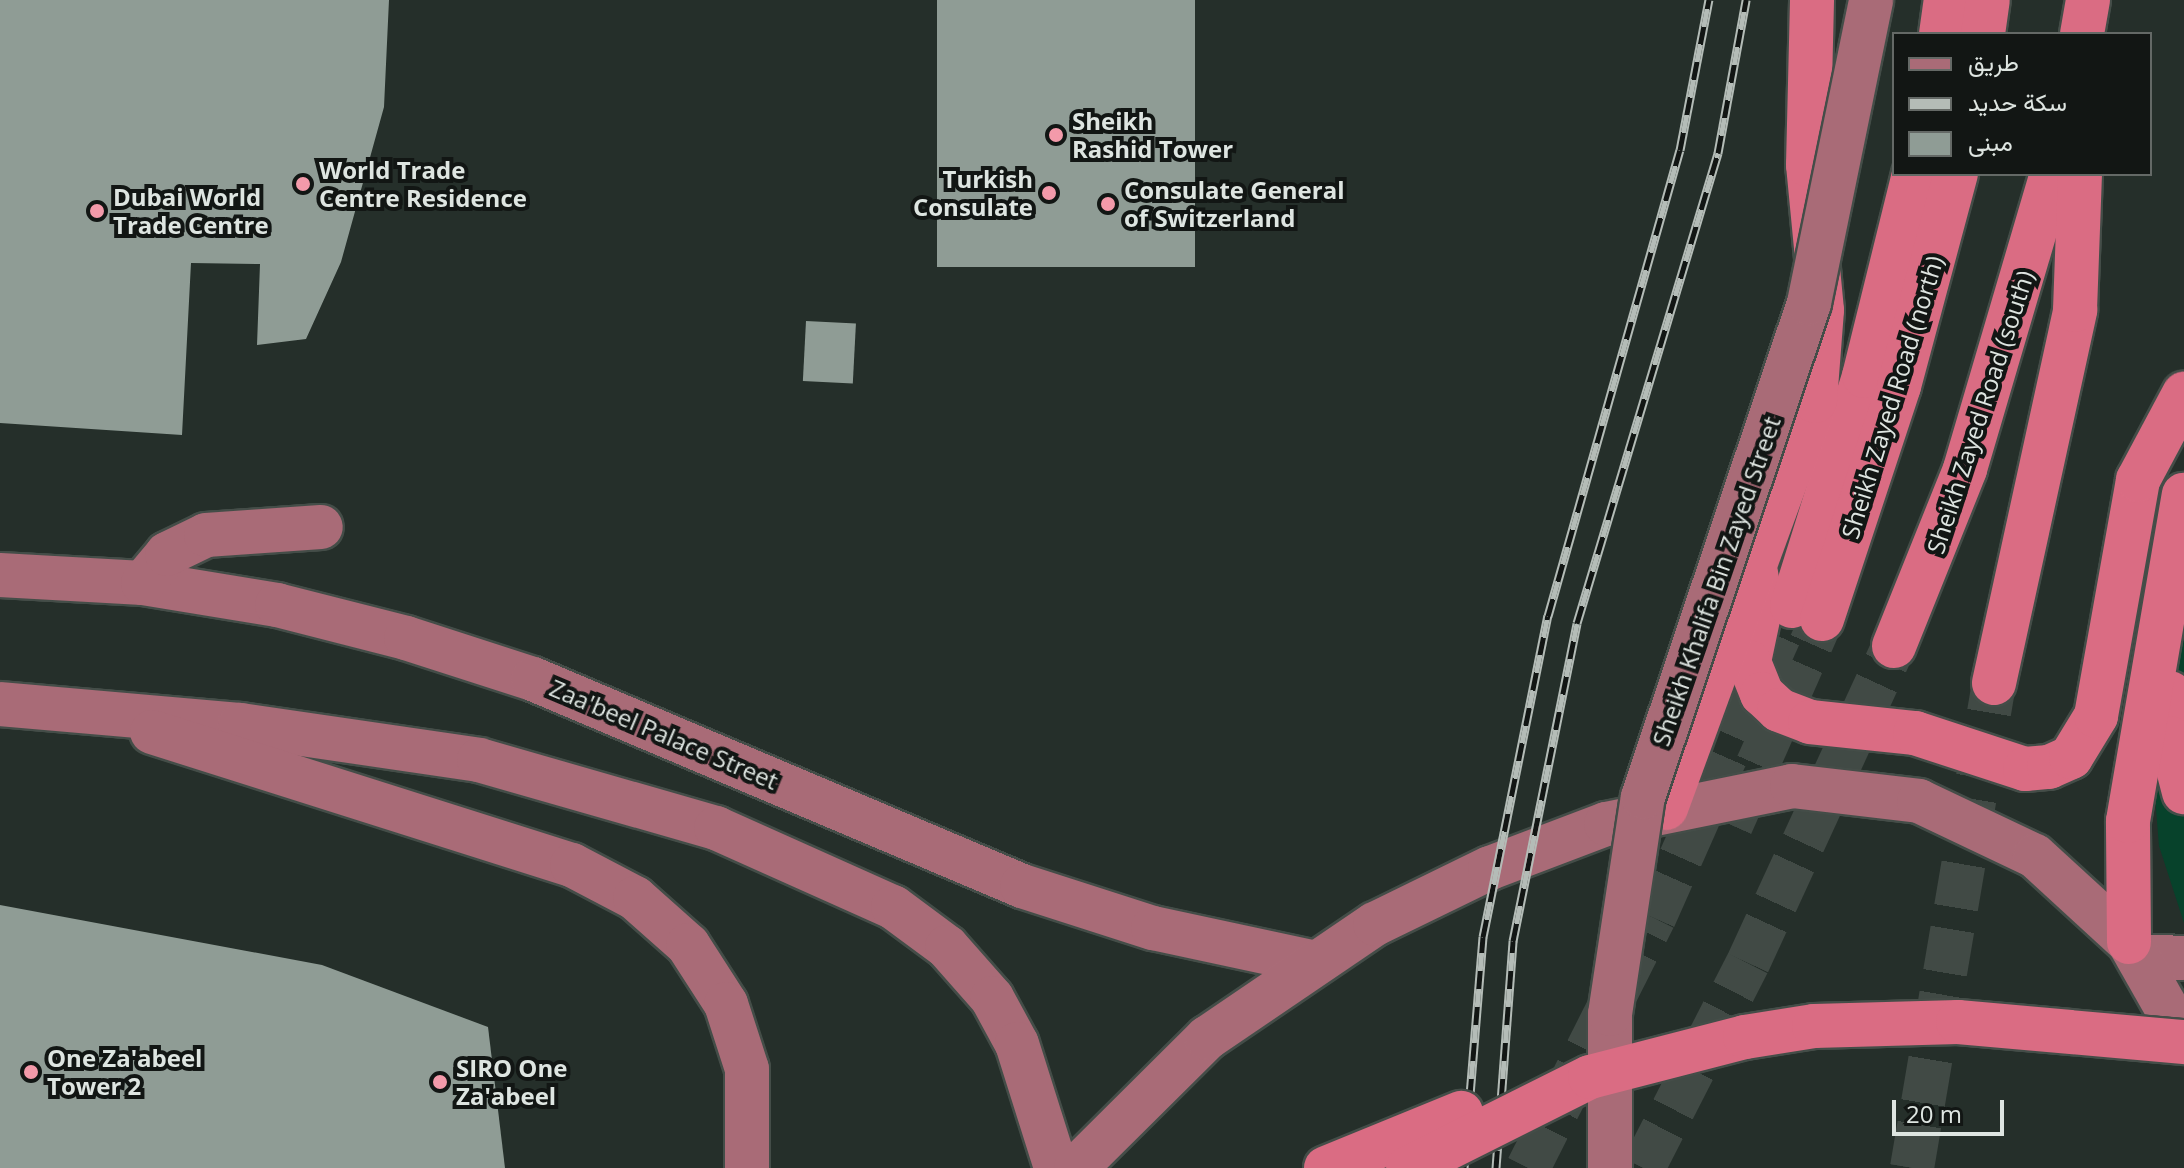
<!DOCTYPE html>
<meta charset="utf-8">
<style>
body{margin:0}
#map{position:relative;width:2184px;height:1168px;overflow:hidden;background:#252f2a;font-family:"Open Sans",Vazirmatn,sans-serif}
div>[style]{position:absolute}
.green>*{inset:0;background:#07422b}
.building>*{inset:0;background:#8f9c95;transform-origin:0 0}
.highway-tunnel>*{height:44px;margin-top:-22px;transform-origin:0;background:repeating-linear-gradient(90deg,#414a45 0 44px,transparent 0 66px)}
.roads{filter:drop-shadow(2px 0 #444d48) drop-shadow(-2px 0 #444d48) drop-shadow(0 2px #444d48) drop-shadow(0 -2px #444d48)}
.major>*{height:44px;margin:-22px;padding:0 22px;transform-origin:22px;border-radius:22px;background:#a96b77}
.highway>*{height:44px;margin:-22px;padding:0 22px;transform-origin:22px;border-radius:22px;background:#da6c83}
.rail>*{height:9px;margin-top:-4.5px;transform-origin:0;background:repeating-linear-gradient(90deg,#121614 0 18px,#b4bcb7 0 36px);box-sizing:border-box;border-block:2px solid #b4bcb7}
.bridges{filter:drop-shadow(2px 0 #444d48) drop-shadow(-2px 0 #444d48) drop-shadow(0 2px #444d48) drop-shadow(0 -2px #444d48)}
.major-bridge>*{height:44px;margin:-22px;padding:0 22px;transform-origin:22px;border-radius:22px;background:#a96b77}
.highway-bridge>*{height:44px;margin:-22px;padding:0 22px;transform-origin:22px;border-radius:22px;background:#da6c83}
.dots>*{width:22px;height:22px;translate:-50% -50%;box-sizing:border-box;border:4px solid #121614;border-radius:50%}
span{translate:-50% -50%;white-space:nowrap;text-align:center;line-height:1.15;-webkit-text-stroke:8px #121614;paint-order:stroke}
.poi-label{font-size:24px;color:#dee5e1;font-weight:700}
.left{translate:0 -50%;text-align:left}
.right{translate:-100% -50%;text-align:right}
.street-label{font-size:24px;color:#dee5e1}
.legend{position:absolute;left:1892px;top:32px;width:260px;height:144px;box-sizing:border-box;background:#121614;border:2px solid #646966;margin:0;padding:10px 14px;list-style:none;font-size:24px;color:#dee5e1}
.legend li{display:flex;align-items:center;gap:16px;height:40px}
.legend b{width:40px;border:2px solid #646966}
.scale{position:absolute;left:1892px;top:1100px;width:112px;height:36px;box-sizing:border-box;border:4px solid #dee5e1;border-top:0;padding-left:10px;font-size:24px;line-height:28px;white-space:nowrap;color:#dee5e1;-webkit-text-stroke:6px #121614;paint-order:stroke}
</style>
<div id="map">
<div class="green">
<div style="clip-path:polygon(2184px 542px,2184px 923px,2159px 846px,2152px 759px)"></div>
</div>
<div class="building">
<div style="clip-path:polygon(0 0,389px 0,384px 107px,341px 262px,306px 339px,257px 345px,260px 264px,191px 263px,182px 435px,0 423px)"></div>
<div style="left:937px;top:0;width:258px;height:267px"></div>
<div style="left:806px;top:321px;width:50px;height:60px;rotate:3deg"></div>
<div style="clip-path:polygon(0 905px,322px 965px,488px 1027px,505px 1168px,0 1168px)"></div>
</div>
<div class="highway-tunnel">
<div style="left:1731px;top:825px;width:225px;rotate:-66.2deg"></div>
<div style="left:1528px;top:1168px;width:280px;rotate:-63.3deg"></div>
<div style="left:1654px;top:918px;width:341px;rotate:-66.1deg"></div>
<div style="left:1643px;top:1168px;width:230px;rotate:-62.9deg"></div>
<div style="left:1748px;top:963px;width:349px;rotate:-65.3deg"></div>
<div style="left:1912px;top:1168px;width:492px;rotate:-80.4deg"></div>
</div>
<div class="roads">
<div class="major">
<div style="left:0;top:575px;width:143px;rotate:3.2deg"></div>
<div style="left:143px;top:583px;width:136px;rotate:9.3deg"></div>
<div style="left:277px;top:605px;width:133px;rotate:14.3deg"></div>
<div style="left:406px;top:638px;width:133px;rotate:17.9deg"></div>
<div style="left:533px;top:679px;width:531px;rotate:22.94deg"></div>
<div style="left:1022px;top:886px;width:138px;rotate:17.8deg"></div>
<div style="left:1153px;top:928px;width:162px;rotate:12.1deg"></div>
<div style="left:143px;top:583px;width:38px;rotate:-50deg"></div>
<div style="left:167px;top:554px;width:43px;rotate:-26deg"></div>
<div style="left:206px;top:535px;width:115px;rotate:-4deg"></div>
<div style="left:0;top:704px;width:241px;rotate:5deg"></div>
<div style="left:240px;top:725px;width:242px;rotate:8.3deg"></div>
<div style="left:479px;top:760px;width:247px;rotate:16deg"></div>
<div style="left:716px;top:828px;width:194px;rotate:24.1deg"></div>
<div style="left:893px;top:907px;width:67px;rotate:36.5deg"></div>
<div style="left:947px;top:947px;width:68px;rotate:48.6deg"></div>
<div style="left:992px;top:998px;width:52px;rotate:61.5deg"></div>
<div style="left:1017px;top:1044px;width:130px;rotate:72.5deg"></div>
<div style="left:152px;top:732px;width:441px;rotate:17.6deg"></div>
<div style="left:572px;top:865px;width:71px;rotate:27.6deg"></div>
<div style="left:635px;top:898px;width:71px;rotate:41.6deg"></div>
<div style="left:688px;top:945px;width:70px;rotate:57.2deg"></div>
<div style="left:726px;top:1004px;width:68px;rotate:72.1deg"></div>
<div style="left:747px;top:1069px;width:99px;rotate:90deg"></div>
<div style="left:2138px;top:956px;width:46px;rotate:2.5deg"></div>
<div style="left:1076px;top:1168px;width:185px;rotate:-44.8deg"></div>
<div style="left:1207px;top:1038px;width:203px;rotate:-34.2deg"></div>
<div style="left:1375px;top:924px;width:128px;rotate:-26deg"></div>
<div style="left:1490px;top:868px;width:124px;rotate:-20.8deg"></div>
<div style="left:1606px;top:824px;width:190px;rotate:-11.5deg"></div>
<div style="left:1792px;top:786px;width:128px;rotate:6.7deg"></div>
<div style="left:1919px;top:801px;width:128px;rotate:25.4deg"></div>
<div style="left:2035px;top:856px;width:127px;rotate:42.5deg"></div>
<div style="left:2129px;top:942px;width:112px;rotate:60.4deg"></div>
</div>
<div class="highway">
<div style="left:1941px;top:34px;width:34px;rotate:-82deg"></div>
<div style="left:1983px;top:34px;width:34px;rotate:-82deg"></div>
<div style="left:2082px;top:34px;width:35px;rotate:-80deg"></div>
<div style="left:1756px;top:573px;width:32px;rotate:81deg"></div>
<div style="left:1761px;top:605px;width:58px;rotate:101.9deg"></div>
<div style="left:1749px;top:662px;width:35px;rotate:68deg"></div>
<div style="left:1762px;top:694px;width:23px;rotate:43deg"></div>
<div style="left:1779px;top:710px;width:33px;rotate:21deg"></div>
<div style="left:1810px;top:722px;width:106px;rotate:6deg"></div>
<div style="left:1915px;top:733px;width:116px;rotate:18.1deg"></div>
<div style="left:2025px;top:769px;width:24px;rotate:-5deg"></div>
<div style="left:2049px;top:767px;width:24px;rotate:-24deg"></div>
<div style="left:2071px;top:757px;width:48px;rotate:-58.6deg"></div>
<div style="left:2096px;top:716px;width:240px;rotate:-79.9deg"></div>
<div style="left:2138px;top:480px;width:98px;rotate:-61.9deg"></div>
<div style="left:1792px;top:606px;width:241px;rotate:-72.6deg"></div>
<div style="left:1864px;top:376px;width:208px;rotate:-76.1deg"></div>
<div style="left:1822px;top:619px;width:245px;rotate:-71.7deg"></div>
<div style="left:1899px;top:386px;width:220px;rotate:-75deg"></div>
<div style="left:1894px;top:646px;width:191px;rotate:-68.1deg"></div>
<div style="left:1965px;top:469px;width:308px;rotate:-73.6deg"></div>
<div style="left:1994px;top:683px;width:382px;rotate:-77.7deg"></div>
<div style="left:2075px;top:310px;width:136px;rotate:-87.9deg"></div>
<div style="left:2170px;top:693px;width:45px;rotate:90deg"></div>
<div style="left:2170px;top:738px;width:56px;rotate:75.5deg"></div>
<div style="left:1666px;top:808px;width:433px;rotate:-69.9deg"></div>
<div style="left:1815px;top:401px;width:91px;rotate:-85.6deg"></div>
<div style="left:1822px;top:310px;width:146px;rotate:-95.5deg"></div>
<div style="left:1808px;top:165px;width:165px;rotate:-88.6deg"></div>
<div style="left:2129px;top:942px;width:121px;rotate:-90.5deg"></div>
<div style="left:2128px;top:821px;width:331px;rotate:-80.3deg"></div>
</div>
</div>
<div class="rail">
<div style="left:1464px;top:1168px;width:232px;rotate:-85.3deg"></div>
<div style="left:1483px;top:937px;width:328px;rotate:-78.6deg"></div>
<div style="left:1548px;top:616px;width:484px;rotate:-74.2deg"></div>
<div style="left:1680px;top:150px;width:153px;rotate:-79.1deg"></div>
<div style="left:1496px;top:1168px;width:228px;rotate:-85.7deg"></div>
<div style="left:1513px;top:941px;width:324px;rotate:-78.6deg"></div>
<div style="left:1577px;top:623px;width:491px;rotate:-73.3deg"></div>
<div style="left:1718px;top:153px;width:156px;rotate:-79.6deg"></div>
</div>
<div class="bridges">
<div class="major-bridge">
<div style="left:1610px;top:1168px;width:154px;rotate:-90deg"></div>
<div style="left:1610px;top:1014px;width:219px;rotate:-81.4deg"></div>
<div style="left:1643px;top:797px;width:521px;rotate:-71.43deg"></div>
<div style="left:1809px;top:303px;width:309px;rotate:-78.4deg"></div>
</div>
<div class="highway-bridge">
<div style="left:1326px;top:1168px;width:146px;rotate:-22.2deg"></div>
<div style="left:1408px;top:1168px;width:203px;rotate:-26.6deg"></div>
<div style="left:1590px;top:1077px;width:160px;rotate:-14.5deg"></div>
<div style="left:1745px;top:1037px;width:70px;rotate:-9.1deg"></div>
<div style="left:1814px;top:1026px;width:144px;rotate:-1.6deg"></div>
<div style="left:1958px;top:1022px;width:227px;rotate:5.1deg"></div>
</div>
</div>
<div class="dots">
<div style="left:1056px;top:135px;background:#f39aaa"></div>
<div style="left:303px;top:184px;background:#f39aaa"></div>
<div style="left:1049px;top:193px;background:#f39aaa"></div>
<div style="left:1108px;top:204px;background:#f39aaa"></div>
<div style="left:97px;top:211px;background:#f39aaa"></div>
<div style="left:31px;top:1072px;background:#f39aaa"></div>
<div style="left:440px;top:1082px;background:#f39aaa"></div>
</div>
<div class="poi-label">
<span class="left" style="left:1072px;top:135px">Sheikh<br>Rashid Tower</span>
<span class="left" style="left:319px;top:184px">World Trade<br>Centre Residence</span>
<span class="right" style="left:1033px;top:193px">Turkish<br>Consulate</span>
<span class="left" style="left:1124px;top:204px">Consulate General<br>of Switzerland</span>
<span class="left" style="left:113px;top:211px">Dubai World<br>Trade Centre</span>
<span class="left" style="left:47px;top:1072px">One Za'abeel<br>Tower 2</span>
<span class="left" style="left:456px;top:1082px">SIRO One<br>Za'abeel</span>
</div>
<div class="street-label">
<span style="left:1892px;top:397px;rotate:-73deg">Sheikh Zayed Road (north)</span>
<span style="left:1980px;top:412px;rotate:-72deg">Sheikh Zayed Road (south)</span>
<span style="left:1716px;top:581px;rotate:-71deg">Sheikh Khalifa Bin Zayed Street</span>
<span style="left:664px;top:734px;rotate:23deg">Zaa'beel Palace Street</span>
</div>
<ul class="legend">
<li><b style="height:10px;background:#a96b77"></b>طريق</li>
<li><b style="height:10px;background:#b4bcb7"></b>سكة حديد</li>
<li><b style="height:22px;background:#8f9c95"></b>مبنى</li>
</ul>
<div class="scale">20 m</div>
</div>
